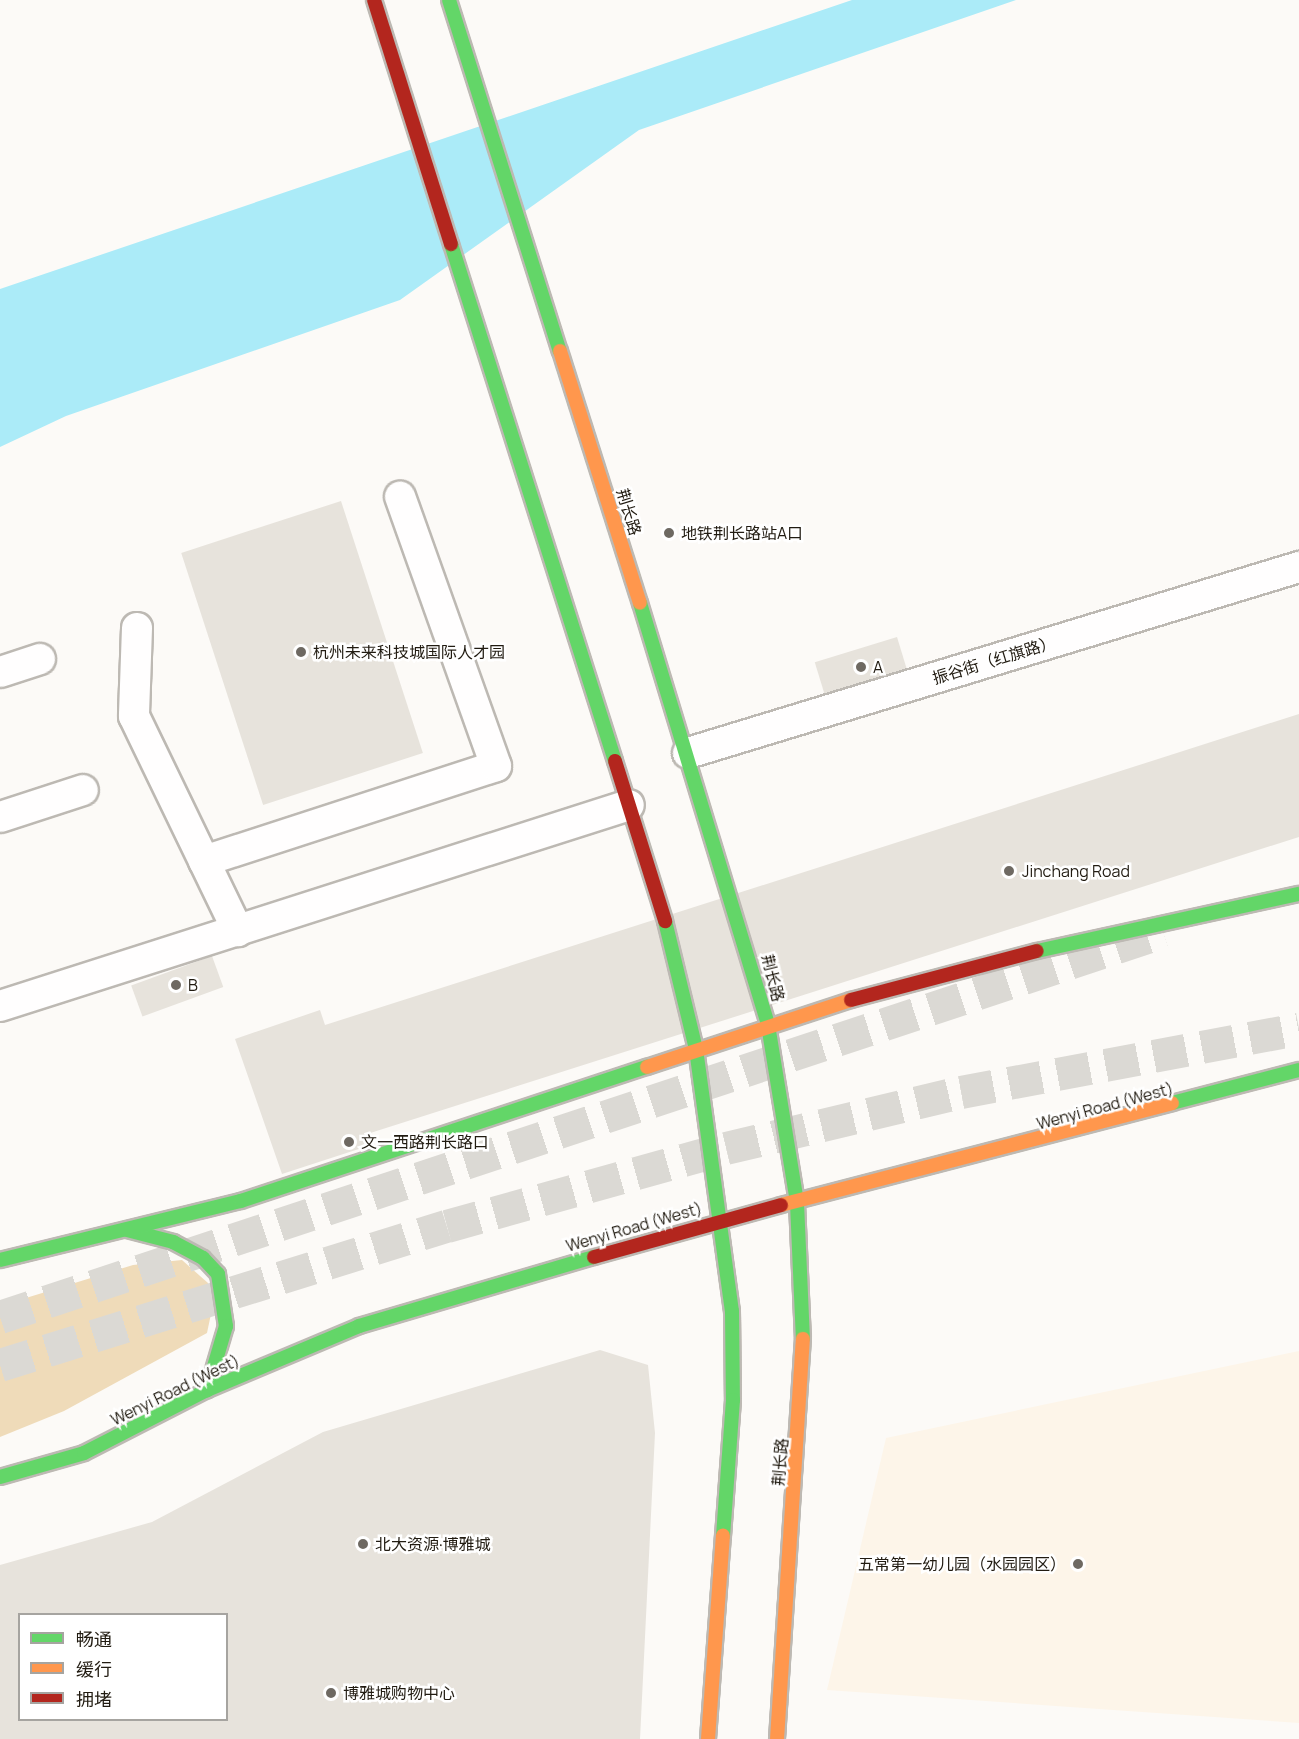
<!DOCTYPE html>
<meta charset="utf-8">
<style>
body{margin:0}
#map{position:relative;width:1299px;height:1739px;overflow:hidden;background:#fcfaf7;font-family:Manrope,"Noto Sans SC",sans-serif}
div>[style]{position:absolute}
.built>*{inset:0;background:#fdf5e9}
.green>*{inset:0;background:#efdbb9}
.water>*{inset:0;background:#abebf8}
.building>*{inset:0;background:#e7e3dc;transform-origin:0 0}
.highway-tunnel>*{height:33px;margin-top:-16.5px;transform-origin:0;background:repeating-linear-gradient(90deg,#dbd9d4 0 33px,transparent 0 49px)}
.roads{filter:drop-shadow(2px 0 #bdb9b3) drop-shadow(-2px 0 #bdb9b3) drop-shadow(0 2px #bdb9b3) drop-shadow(0 -2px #bdb9b3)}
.street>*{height:30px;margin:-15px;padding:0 15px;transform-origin:15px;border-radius:15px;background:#fffefe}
.fast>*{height:14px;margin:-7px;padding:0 7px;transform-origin:7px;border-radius:7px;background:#63d668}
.slow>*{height:14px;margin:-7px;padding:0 7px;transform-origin:7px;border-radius:7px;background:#ff974d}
.jam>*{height:14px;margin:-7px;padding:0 7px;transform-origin:7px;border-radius:7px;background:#b3261e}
.dots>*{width:16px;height:16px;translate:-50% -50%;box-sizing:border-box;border:3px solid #fff;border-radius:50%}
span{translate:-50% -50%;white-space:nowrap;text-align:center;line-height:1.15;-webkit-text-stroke:5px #fff;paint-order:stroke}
.street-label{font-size:16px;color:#211b11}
.poi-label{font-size:16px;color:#211b11}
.left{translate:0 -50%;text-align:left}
.right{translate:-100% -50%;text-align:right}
.legend{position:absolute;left:18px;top:1613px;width:210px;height:108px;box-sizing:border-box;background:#fff;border:2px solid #a6a4a0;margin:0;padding:8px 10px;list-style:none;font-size:18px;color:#211b11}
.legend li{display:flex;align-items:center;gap:12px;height:30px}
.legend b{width:30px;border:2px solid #a6a4a0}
</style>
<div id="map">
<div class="built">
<div style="clip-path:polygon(1299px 1351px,1299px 1723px,827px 1690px,886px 1438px)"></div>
</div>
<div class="green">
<div style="clip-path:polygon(182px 1260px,208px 1283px,212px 1309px,207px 1333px,64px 1411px,0 1437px,0 1306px,133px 1265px)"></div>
</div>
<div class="water">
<div style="clip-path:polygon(852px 0,1016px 0,639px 130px,400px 300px,66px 416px,0 447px,0 289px)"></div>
</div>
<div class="building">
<div style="left:341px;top:501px;width:265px;height:168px;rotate:72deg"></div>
<div style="left:897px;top:637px;width:37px;height:86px;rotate:73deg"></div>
<div style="clip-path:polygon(1299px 714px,1299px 837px,364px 1135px,368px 1146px,282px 1174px,235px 1039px,320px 1010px,325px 1025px)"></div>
<div style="left:212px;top:956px;width:33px;height:86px;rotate:70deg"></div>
<div style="clip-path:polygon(evenodd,600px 1350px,648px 1365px,655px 1433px,640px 1739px,0 1739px,0 1565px,152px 1522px,323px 1432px,600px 1350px,20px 1614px,226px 1614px,226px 1720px,20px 1720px,20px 1614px)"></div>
</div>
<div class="highway-tunnel">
<div style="left:0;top:1317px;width:1225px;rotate:-18.32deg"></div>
<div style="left:0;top:1365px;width:468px;rotate:-17.3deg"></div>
<div style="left:447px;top:1226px;width:290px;rotate:-15.6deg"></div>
<div style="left:726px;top:1148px;width:242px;rotate:-13.4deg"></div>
<div style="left:961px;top:1092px;width:344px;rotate:-10.6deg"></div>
</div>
<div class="roads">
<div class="street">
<div style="left:137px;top:628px;width:88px;rotate:92deg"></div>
<div style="left:134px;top:716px;width:239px;rotate:64.2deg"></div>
<div style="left:0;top:672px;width:42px;rotate:-18deg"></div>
<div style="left:688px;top:753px;width:639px;rotate:-16.93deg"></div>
<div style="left:0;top:817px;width:87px;rotate:-18deg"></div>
<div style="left:204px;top:861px;width:307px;rotate:-18deg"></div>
<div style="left:496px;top:766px;width:286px;rotate:-109.6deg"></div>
<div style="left:0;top:1006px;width:660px;rotate:-17.72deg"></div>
</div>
<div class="fast">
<div style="left:449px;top:0;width:368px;rotate:72.5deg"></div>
<div style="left:451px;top:244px;width:542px;rotate:72.4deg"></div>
<div style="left:640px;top:603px;width:441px;rotate:73.1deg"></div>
<div style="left:768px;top:1025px;width:180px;rotate:80.7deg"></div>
<div style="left:797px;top:1203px;width:136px;rotate:87.5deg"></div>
<div style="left:665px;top:921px;width:132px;rotate:76.4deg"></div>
<div style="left:696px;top:1049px;width:264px;rotate:82.2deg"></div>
<div style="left:732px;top:1311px;width:89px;rotate:89.4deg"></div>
<div style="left:733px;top:1400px;width:136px;rotate:94.2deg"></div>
<div style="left:1037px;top:951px;width:268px;rotate:-12.3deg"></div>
<div style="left:1172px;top:1103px;width:131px;rotate:-14.6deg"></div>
<div style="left:127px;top:1230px;width:48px;rotate:14.6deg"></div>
<div style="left:173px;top:1242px;width:34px;rotate:28deg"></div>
<div style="left:203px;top:1258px;width:22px;rotate:47deg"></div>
<div style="left:218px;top:1274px;width:53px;rotate:81.3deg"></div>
<div style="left:226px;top:1326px;width:67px;rotate:106.5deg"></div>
<div style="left:0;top:1260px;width:248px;rotate:-13.8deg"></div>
<div style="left:241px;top:1201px;width:428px;rotate:-18.3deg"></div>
<div style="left:0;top:1477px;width:87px;rotate:-15.9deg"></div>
<div style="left:84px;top:1453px;width:138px;rotate:-27.1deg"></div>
<div style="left:207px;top:1390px;width:165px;rotate:-22.8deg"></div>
<div style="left:359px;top:1326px;width:245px;rotate:-16.4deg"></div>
</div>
<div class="slow">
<div style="left:560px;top:351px;width:264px;rotate:72.4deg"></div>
<div style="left:647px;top:1067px;width:215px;rotate:-18.2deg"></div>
<div style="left:781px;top:1205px;width:404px;rotate:-14.6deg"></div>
<div style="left:708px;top:1739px;width:204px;rotate:-85.8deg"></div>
<div style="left:777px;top:1739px;width:401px;rotate:-86.3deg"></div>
</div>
<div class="jam">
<div style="left:374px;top:0;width:256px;rotate:72.5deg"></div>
<div style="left:615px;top:761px;width:168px;rotate:72.6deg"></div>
<div style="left:851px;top:1000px;width:192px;rotate:-14.8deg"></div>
<div style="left:594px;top:1257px;width:194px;rotate:-15.5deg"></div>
</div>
</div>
<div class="dots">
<div style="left:669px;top:533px;background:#6e6962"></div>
<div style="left:301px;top:652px;background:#6e6962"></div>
<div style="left:861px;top:667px;background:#6e6962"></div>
<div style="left:1009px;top:871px;background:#6e6962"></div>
<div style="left:176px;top:985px;background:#6e6962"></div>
<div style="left:349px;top:1142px;background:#6e6962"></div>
<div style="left:363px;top:1544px;background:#6e6962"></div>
<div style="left:1078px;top:1564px;background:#6e6962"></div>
<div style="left:331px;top:1693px;background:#6e6962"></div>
</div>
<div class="street-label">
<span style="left:629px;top:512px;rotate:73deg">荆长路</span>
<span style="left:994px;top:660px;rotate:-17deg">振谷街（红旗路）</span>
<span style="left:773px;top:978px;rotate:76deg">荆长路</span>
<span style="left:1105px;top:1106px;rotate:-15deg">Wenyi Road (West)</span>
<span style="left:634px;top:1227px;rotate:-16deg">Wenyi Road (West)</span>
<span style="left:175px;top:1390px;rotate:-26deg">Wenyi Road (West)</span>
<span style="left:780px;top:1462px;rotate:-85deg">荆长路</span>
</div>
<div class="poi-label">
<span class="left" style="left:681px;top:533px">地铁荆长路站A口</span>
<span class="left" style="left:313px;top:652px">杭州未来科技城国际人才园</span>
<span class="left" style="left:873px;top:667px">A</span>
<span class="left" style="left:1022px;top:871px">Jinchang Road</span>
<span class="left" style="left:188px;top:985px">B</span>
<span class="left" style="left:361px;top:1142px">文一西路荆长路口</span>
<span class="left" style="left:375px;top:1544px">北大资源·博雅城</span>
<span class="right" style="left:1066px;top:1564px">五常第一幼儿园（水园园区）</span>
<span class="left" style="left:343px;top:1693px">博雅城购物中心</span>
</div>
<ul class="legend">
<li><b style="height:8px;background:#63d668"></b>畅通</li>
<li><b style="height:8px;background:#ff974d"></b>缓行</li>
<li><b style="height:8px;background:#b3261e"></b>拥堵</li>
</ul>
</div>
